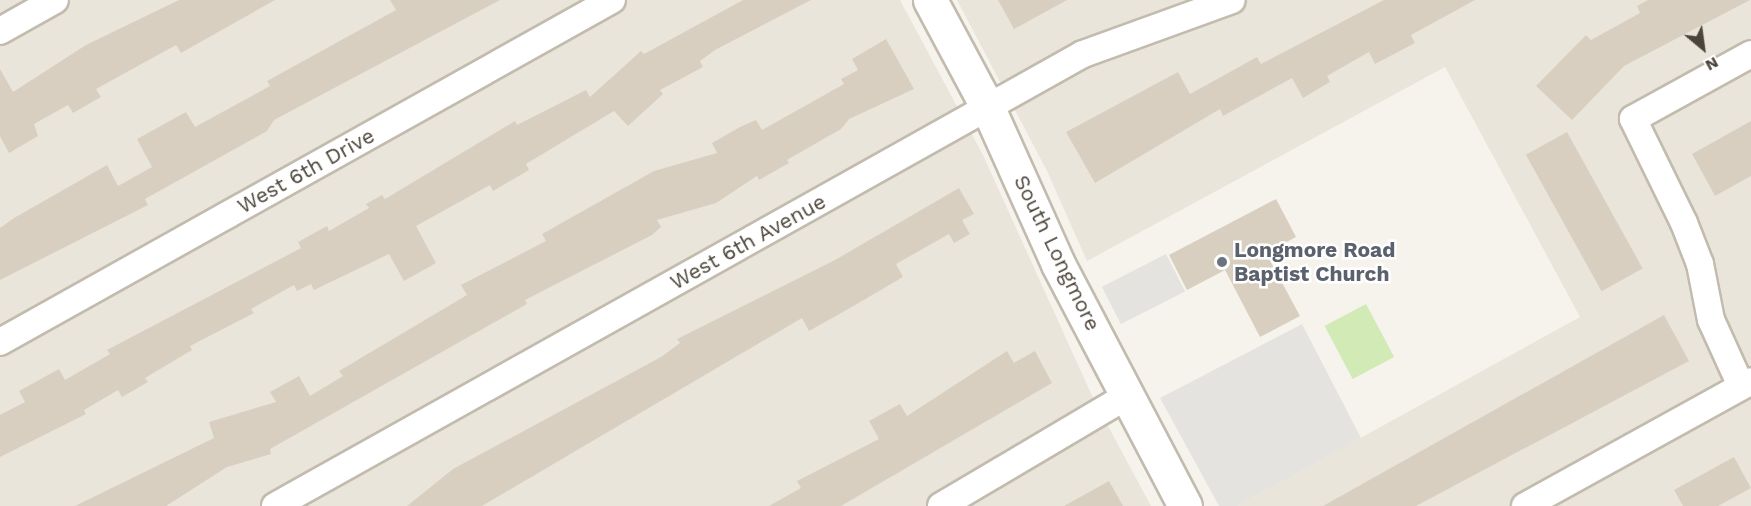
<!DOCTYPE html>
<style>
body{margin:0}
#map{position:relative;width:1751px;height:506px;overflow:hidden;background:#f6f3ec;font-family:"Work Sans",sans-serif}
div>[style]{position:absolute}
.residential>*{inset:0;background:#eae5da}
.green>*{inset:0;background:#d2eab5;transform-origin:0 0}
.parking>*{inset:0;background:#e5e3e0;transform-origin:0 0}
.building>*{inset:0;background:#d8cfc1;transform-origin:0 0}
.roads{filter:drop-shadow(2px 0 #c2bbae) drop-shadow(-2px 0 #c2bbae) drop-shadow(0 2px #c2bbae) drop-shadow(0 -2px #c2bbae)}
.minor>*{height:26px;margin:-13px;padding:0 13px;transform-origin:13px;border-radius:13px;background:#fff}
.tertiary>*{height:33px;margin:-16.5px;padding:0 16.5px;transform-origin:16.5px;border-radius:16.5px;background:#fff}
.dots>*{width:16px;height:16px;translate:-50% -50%;box-sizing:border-box;border:3px solid #fff;border-radius:50%}
span{translate:-50% -50%;white-space:nowrap;text-align:center;line-height:1.15;-webkit-text-stroke:5px #fff;paint-order:stroke}
.street-label{font-size:21px;color:#4b4439}
.worship-label{font-size:21px;color:#5b616d;font-weight:700}
.left{translate:0 -50%;text-align:left}
.north{position:absolute;left:1673px;top:18px;width:60px;height:60px;-webkit-text-stroke:4px #fff;paint-order:stroke;rotate:151deg;font-size:16px;font-weight:700;line-height:24px;text-align:center;color:#4b4439}
.north::after{content:'';display:block;margin:auto;width:21px;height:27px;background:#4b4439;clip-path:polygon(50% 0,100% 100%,50% 72%,0 100%)}
</style>
<div id="map">
<div class="residential">
<div style="clip-path:polygon(0 0,900px 0,983px 155px,1093px 398px,1151px 506px,0 506px)"></div>
<div style="clip-path:polygon(957px 0,1751px 0,1751px 506px,1237px 506px,1580px 317px,1445px 67px,1087px 261px,1047px 171px)"></div>
</div>
<div class="green">
<div style="left:1366px;top:304px;width:60px;height:47px;rotate:62deg"></div>
</div>
<div class="parking">
<div style="left:1166px;top:254px;width:42px;height:72px;rotate:63deg"></div>
<div style="clip-path:polygon(1302px 324px,1361px 438px,1237px 506px,1219px 506px,1160px 398px)"></div>
</div>
<div class="building">
<div style="clip-path:polygon(179px 0,275px 0,181px 53px,176px 45px,96px 89px,101px 97px,73px 113px,68px 105px,34px 124px,38px 136px,9px 153px,0 136px,0 69px,13px 92px,86px 45px)"></div>
<div style="clip-path:polygon(390px 0,500px 0,274px 120px,267px 131px,145px 199px,148px 205px,0 280px,0 228px,14px 218px,107px 165px,118px 186px,152px 167px,137px 139px,186px 112px,195px 127px,270px 86px,267px 81px,396px 10px)"></div>
<div style="clip-path:polygon(743px 0,811px 0,715px 50px,700px 61px,703px 67px,660px 90px,663px 94px,628px 126px,614px 111px,526px 164px,529px 170px,493px 191px,490px 185px,416px 226px,436px 263px,404px 281px,389px 254px,314px 290px,311px 284px,297px 291px,294px 285px,251px 309px,254px 313px,190px 346px,192px 350px,145px 378px,148px 382px,122px 397px,118px 390px,84px 410px,86px 414px,0 457px,0 415px,25px 402px,19px 391px,59px 369px,65px 380px,110px 354px,107px 350px,301px 248px,298px 242px,327px 226px,329px 231px,369px 208px,366px 204px,382px 195px,385px 199px,515px 121px,517px 125px,586px 90px,590px 97px,641px 51px,644px 54px)"></div>
<div style="clip-path:polygon(998px 0,1067px 0,1014px 29px)"></div>
<div style="clip-path:polygon(1384px 0,1475px 0,1411px 35px,1415px 43px,1375px 64px,1369px 52px,1327px 76px,1330px 82px,1303px 98px,1292px 78px,1223px 116px,1220px 109px,1095px 183px,1066px 132px,1178px 72px,1190px 94px,1257px 57px,1261px 64px)"></div>
<div style="clip-path:polygon(1648px 0,1750px 0,1624px 66px,1572px 120px,1536px 86px,1586px 35px,1591px 40px,1640px 13px,1637px 6px)"></div>
<div style="clip-path:polygon(886px 39px,914px 89px,849px 119px,841px 129px,787px 160px,789px 163px,759px 180px,757px 176px,716px 203px,657px 220px,661px 227px,652px 235px,525px 300px,527px 304px,270px 449px,271px 454px,227px 467px,166px 506px,75px 506px,214px 438px,209px 422px,276px 402px,270px 392px,299px 376px,310px 396px,343px 376px,339px 371px,467px 295px,461px 285px,546px 241px,542px 234px,654px 171px,717px 153px,712px 143px,740px 127px,756px 120px,762px 130px,844px 84px,841px 79px,858px 70px,852px 59px)"></div>
<div style="clip-path:polygon(1751px 121px,1751px 176px,1715px 196px,1692px 154px)"></div>
<div style="left:1567px;top:132px;width:156px;height:47px;rotate:61deg"></div>
<div style="clip-path:polygon(959px 188px,974px 214px,962px 220px,970px 234px,954px 243px,949px 234px,896px 264px,903px 277px,850px 308px,809px 331px,802px 318px,482px 506px,407px 506px,453px 469px,661px 357px,680px 343px,677px 339px,835px 260px)"></div>
<div style="clip-path:polygon(1276px 199px,1296px 237px,1266px 253px,1300px 316px,1260px 337px,1225px 270px,1187px 290px,1169px 255px)"></div>
<div style="clip-path:polygon(1664px 315px,1689px 361px,1416px 506px,1323px 506px)"></div>
<div style="clip-path:polygon(1007px 351px,1014px 363px,1035px 351px,1052px 383px,841px 506px,769px 506px,801px 488px,797px 481px,879px 439px,869px 421px,900px 404px,907px 416px)"></div>
<div style="clip-path:polygon(1734px 457px,1751px 488px,1718px 506px,1683px 506px,1674px 490px)"></div>
<div style="clip-path:polygon(1109px 481px,1123px 506px,1064px 506px)"></div>
</div>
<div class="roads">
<div class="minor">
<div style="left:0;top:31px;width:63px;rotate:-29.4deg"></div>
<div style="left:0;top:342px;width:701px;rotate:-29.2deg"></div>
<div style="left:1741px;top:386px;width:72px;rotate:-114.4deg"></div>
<div style="left:1711px;top:320px;width:57px;rotate:-101.1deg"></div>
<div style="left:1700px;top:264px;width:44px;rotate:-111.3deg"></div>
<div style="left:1684px;top:223px;width:116px;rotate:-116.1deg"></div>
<div style="left:1633px;top:119px;width:135px;rotate:-28.8deg"></div>
<div style="left:275px;top:506px;width:926px;rotate:-29.22deg"></div>
<div style="left:1083px;top:54px;width:158px;rotate:-19.9deg"></div>
<div style="left:941px;top:506px;width:216px;rotate:-30.6deg"></div>
<div style="left:1525px;top:506px;width:258px;rotate:-28.9deg"></div>
</div>
<div class="tertiary">
<div style="left:930px;top:0;width:123px;rotate:61.8deg"></div>
<div style="left:988px;top:108px;width:171px;rotate:65.8deg"></div>
<div style="left:1058px;top:264px;width:273px;rotate:62.3deg"></div>
</div>
</div>
<div class="dots">
<div style="left:1222px;top:262px;background:#6b7280"></div>
</div>
<div class="street-label">
<span style="left:306px;top:171px;rotate:-29deg">West 6th Drive</span>
<span style="left:748px;top:242px;rotate:-29deg">West 6th Avenue</span>
<span style="left:1057px;top:253px;rotate:64deg">South Longmore</span>
</div>
<div class="worship-label">
<span class="left" style="left:1234px;top:262px">Longmore Road<br>Baptist Church</span>
</div>
<div class="north">N</div>
</div>
